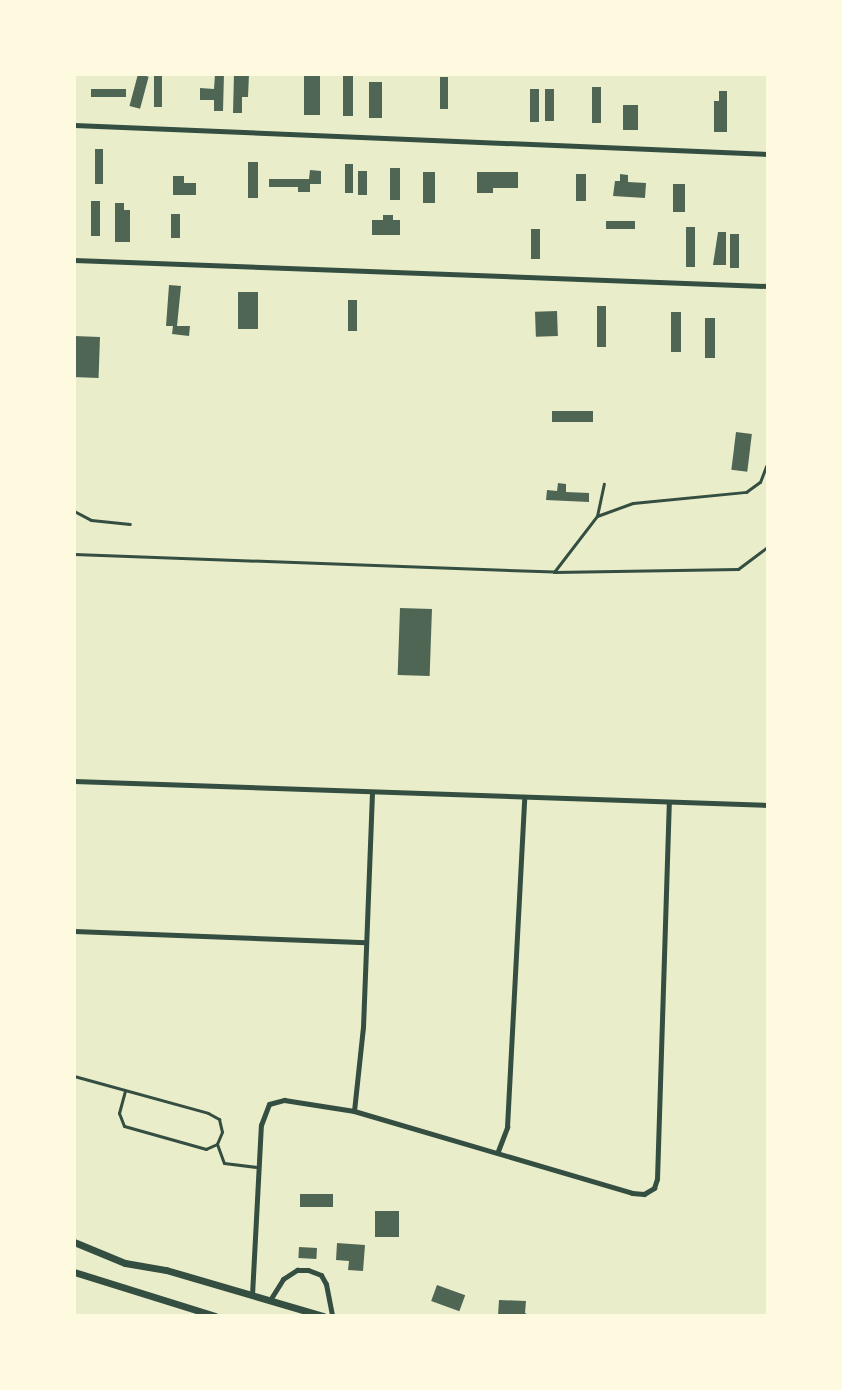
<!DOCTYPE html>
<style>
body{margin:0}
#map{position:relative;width:842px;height:1390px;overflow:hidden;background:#e9edc9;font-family:"DM Sans",sans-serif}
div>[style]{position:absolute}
.building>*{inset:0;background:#4f6655;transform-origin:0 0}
.service>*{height:3px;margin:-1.5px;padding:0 1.5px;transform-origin:1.5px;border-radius:1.5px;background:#344e41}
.minor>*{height:5px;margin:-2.5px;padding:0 2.5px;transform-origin:2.5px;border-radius:2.5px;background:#344e41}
.secondary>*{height:7px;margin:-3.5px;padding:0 3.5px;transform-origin:3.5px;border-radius:3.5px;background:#344e41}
span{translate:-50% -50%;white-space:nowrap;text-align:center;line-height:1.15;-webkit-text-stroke:8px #fefae0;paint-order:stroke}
.frame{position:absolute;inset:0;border:76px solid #fefae0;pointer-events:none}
</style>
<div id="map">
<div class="building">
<div style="left:138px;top:74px;width:11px;height:33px;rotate:15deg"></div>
<div style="left:154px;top:74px;width:8px;height:33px"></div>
<div style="clip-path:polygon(215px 74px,224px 74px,223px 111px,214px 111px,214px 100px,200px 100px,200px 88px,214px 89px)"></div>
<div style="clip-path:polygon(234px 74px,249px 74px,248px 97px,242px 97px,242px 113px,233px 113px)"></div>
<div style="left:304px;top:74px;width:16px;height:41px"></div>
<div style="left:343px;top:76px;width:10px;height:40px"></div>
<div style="left:440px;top:77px;width:8px;height:32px"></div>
<div style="left:369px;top:82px;width:13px;height:36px"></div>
<div style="left:592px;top:87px;width:9px;height:36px"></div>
<div style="left:91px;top:89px;width:35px;height:8px"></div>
<div style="left:530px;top:89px;width:9px;height:33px"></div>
<div style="left:545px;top:89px;width:9px;height:32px"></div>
<div style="clip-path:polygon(719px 91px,727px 91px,727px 132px,714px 132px,714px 101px,719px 101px)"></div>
<div style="left:623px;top:105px;width:15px;height:25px"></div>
<div style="left:95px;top:149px;width:8px;height:35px"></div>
<div style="left:248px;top:162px;width:10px;height:36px"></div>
<div style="left:345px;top:164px;width:8px;height:29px"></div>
<div style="left:390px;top:168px;width:10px;height:32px"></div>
<div style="clip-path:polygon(310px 170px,321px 171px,321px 184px,310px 184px,310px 192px,298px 192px,298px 187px,269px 187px,269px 179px,309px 179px)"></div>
<div style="left:358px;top:171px;width:9px;height:24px"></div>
<div style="left:423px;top:172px;width:12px;height:31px"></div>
<div style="clip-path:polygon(477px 172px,518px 172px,518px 188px,493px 188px,493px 193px,477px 193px)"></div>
<div style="left:576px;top:174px;width:10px;height:27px"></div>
<div style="clip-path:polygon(620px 174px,628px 175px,628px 182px,646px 183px,645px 198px,613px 196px,615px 181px,620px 181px)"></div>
<div style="clip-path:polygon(173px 176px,184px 176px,184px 183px,196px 183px,196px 195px,173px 195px)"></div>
<div style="left:673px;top:184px;width:12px;height:28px"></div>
<div style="left:91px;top:201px;width:9px;height:35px"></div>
<div style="clip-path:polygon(115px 203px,124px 203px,124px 210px,130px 210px,130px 242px,115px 242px)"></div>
<div style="left:171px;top:214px;width:9px;height:24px"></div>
<div style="clip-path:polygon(383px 215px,393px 215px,393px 220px,400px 220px,400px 235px,372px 235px,372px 220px,383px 220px)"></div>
<div style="left:606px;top:221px;width:29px;height:8px"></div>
<div style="left:686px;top:227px;width:9px;height:40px"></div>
<div style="left:531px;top:229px;width:9px;height:30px"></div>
<div style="clip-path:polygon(718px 232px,726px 232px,726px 265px,713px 265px)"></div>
<div style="left:730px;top:234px;width:9px;height:34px"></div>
<div style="clip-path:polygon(169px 285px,181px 286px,177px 326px,190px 326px,189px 336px,172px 334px,173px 326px,166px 326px)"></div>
<div style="left:238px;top:292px;width:20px;height:37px"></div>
<div style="left:348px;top:300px;width:9px;height:31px"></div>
<div style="left:597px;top:306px;width:9px;height:41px"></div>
<div style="left:557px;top:311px;width:25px;height:22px;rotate:88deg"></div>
<div style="left:671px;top:312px;width:10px;height:40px"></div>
<div style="left:705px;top:318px;width:10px;height:40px"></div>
<div style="left:74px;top:336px;width:26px;height:41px;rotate:2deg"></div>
<div style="left:552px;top:411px;width:41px;height:11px"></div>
<div style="left:736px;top:432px;width:16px;height:38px;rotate:7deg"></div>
<div style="clip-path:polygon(558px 483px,566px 484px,566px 492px,589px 493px,589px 502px,546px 500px,547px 490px,557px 491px)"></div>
<div style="left:400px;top:608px;width:32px;height:67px;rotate:2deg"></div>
<div style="left:300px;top:1194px;width:33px;height:13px"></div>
<div style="left:375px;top:1211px;width:24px;height:26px"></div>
<div style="clip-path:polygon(337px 1243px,365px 1245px,363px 1271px,348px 1270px,349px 1261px,336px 1260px)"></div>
<div style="left:299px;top:1247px;width:18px;height:11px;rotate:3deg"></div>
<div style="left:437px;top:1285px;width:30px;height:17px;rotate:20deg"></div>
<div style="clip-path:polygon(499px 1300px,526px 1301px,525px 1313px,531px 1316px,498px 1316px)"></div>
</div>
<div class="service">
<div style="left:74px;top:511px;width:19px;rotate:28deg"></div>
<div style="left:91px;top:520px;width:39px;rotate:6deg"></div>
<div style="left:597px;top:516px;width:33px;rotate:-78deg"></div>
<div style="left:74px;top:554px;width:480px;rotate:2.1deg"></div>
<div style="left:554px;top:572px;width:184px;rotate:-0.9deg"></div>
<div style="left:738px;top:569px;width:38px;rotate:-37deg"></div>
<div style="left:554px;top:572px;width:71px;rotate:-52.5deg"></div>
<div style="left:597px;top:516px;width:38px;rotate:-20deg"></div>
<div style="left:633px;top:503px;width:114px;rotate:-5.6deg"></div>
<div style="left:746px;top:492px;width:17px;rotate:-36deg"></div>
<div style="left:760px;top:482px;width:17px;rotate:-69deg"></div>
<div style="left:74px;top:1076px;width:139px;rotate:15.4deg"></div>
<div style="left:208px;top:1113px;width:13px;rotate:29deg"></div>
<div style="left:219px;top:1119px;width:13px;rotate:77deg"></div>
<div style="left:222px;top:1132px;width:13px;rotate:113deg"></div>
<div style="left:217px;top:1144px;width:12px;rotate:156deg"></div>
<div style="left:206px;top:1149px;width:85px;rotate:-164.3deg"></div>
<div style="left:124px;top:1126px;width:14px;rotate:-111deg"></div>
<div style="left:119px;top:1113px;width:23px;rotate:-75deg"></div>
<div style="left:217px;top:1144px;width:20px;rotate:70deg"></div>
<div style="left:224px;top:1163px;width:33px;rotate:7deg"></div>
</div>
<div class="minor">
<div style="left:74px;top:125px;width:695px;rotate:2.39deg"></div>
<div style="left:74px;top:260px;width:694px;rotate:2.15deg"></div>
<div style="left:74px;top:781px;width:694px;rotate:1.98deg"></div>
<div style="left:74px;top:931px;width:292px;rotate:2.2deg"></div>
<div style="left:354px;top:1111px;width:84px;rotate:-83.9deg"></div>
<div style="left:363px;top:1027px;width:235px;rotate:-87.8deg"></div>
<div style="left:498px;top:1151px;width:26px;rotate:-69deg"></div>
<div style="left:507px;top:1127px;width:329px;rotate:-87deg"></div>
<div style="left:252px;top:1295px;width:170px;rotate:-87deg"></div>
<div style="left:261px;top:1125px;width:22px;rotate:-69deg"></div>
<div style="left:269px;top:1104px;width:16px;rotate:-15deg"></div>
<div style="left:284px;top:1100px;width:71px;rotate:8.9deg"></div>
<div style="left:354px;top:1111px;width:290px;rotate:16.4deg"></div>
<div style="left:632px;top:1193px;width:12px;rotate:5deg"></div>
<div style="left:644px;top:1194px;width:12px;rotate:-31deg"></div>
<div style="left:654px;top:1188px;width:9px;rotate:-72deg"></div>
<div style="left:657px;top:1179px;width:377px;rotate:-88.2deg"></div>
<div style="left:270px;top:1300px;width:25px;rotate:-58deg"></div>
<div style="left:283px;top:1279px;width:17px;rotate:-33deg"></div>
<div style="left:297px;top:1270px;width:11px"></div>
<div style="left:308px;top:1270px;width:14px;rotate:21deg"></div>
<div style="left:321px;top:1275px;width:10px;rotate:61deg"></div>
<div style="left:326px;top:1284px;width:33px;rotate:79deg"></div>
</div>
<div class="secondary">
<div style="left:74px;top:1242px;width:55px;rotate:22.4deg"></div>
<div style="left:125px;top:1263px;width:42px;rotate:9.7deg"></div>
<div style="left:166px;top:1270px;width:164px;rotate:16.3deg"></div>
<div style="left:74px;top:1272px;width:148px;rotate:17.3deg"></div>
</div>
<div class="frame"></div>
</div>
